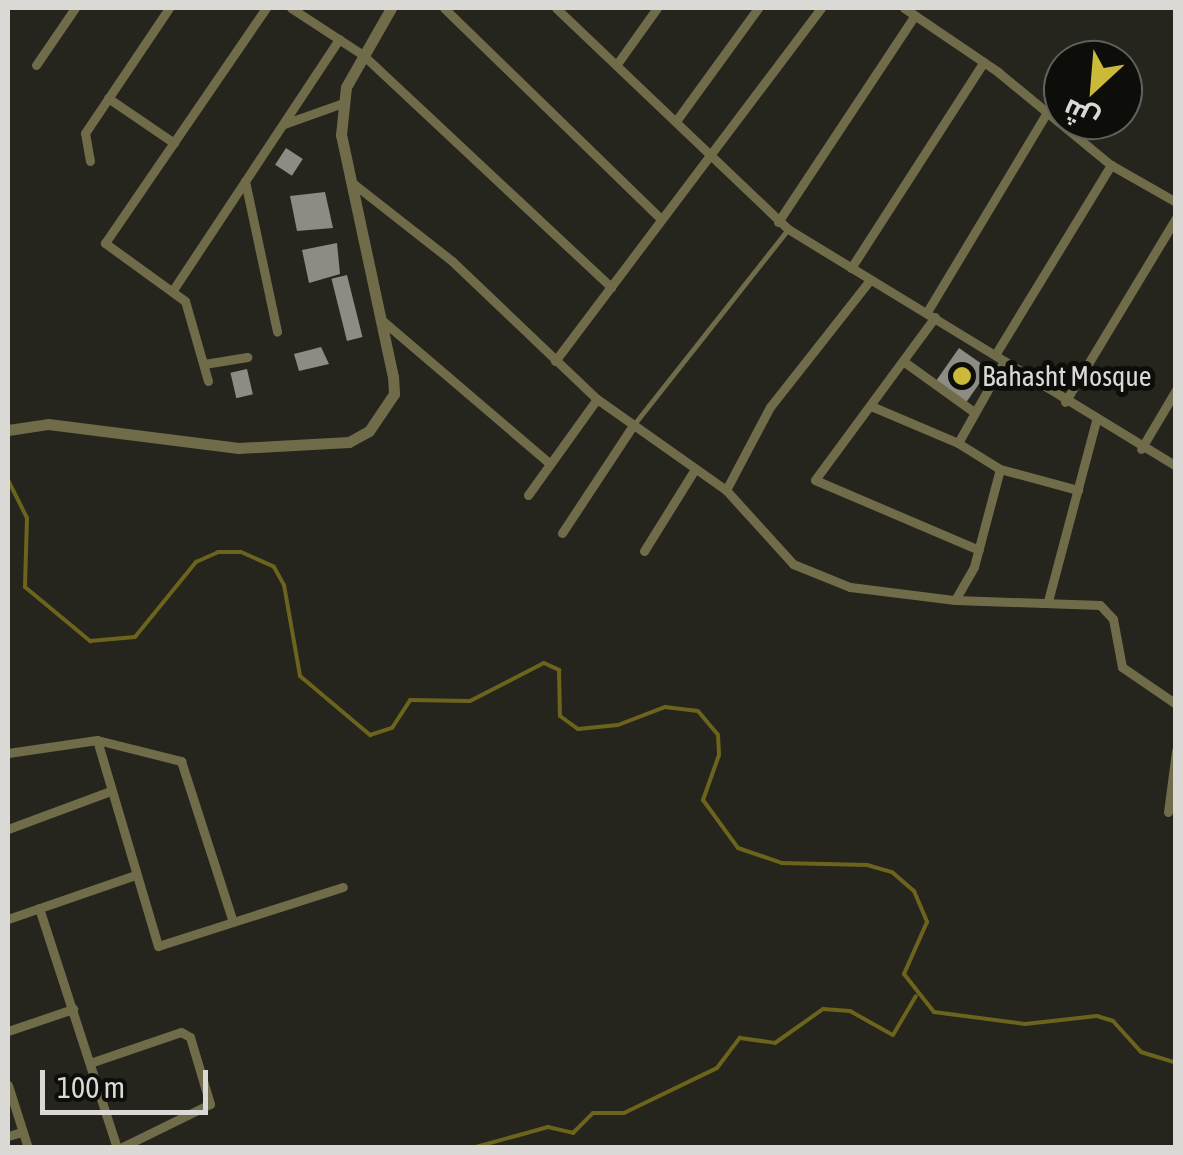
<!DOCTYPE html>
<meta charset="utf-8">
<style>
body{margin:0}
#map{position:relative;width:1183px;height:1155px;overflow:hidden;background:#25241d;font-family:"Asap Condensed",Cairo,sans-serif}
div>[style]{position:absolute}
.stream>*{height:4px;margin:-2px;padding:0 2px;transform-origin:2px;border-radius:2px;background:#6c631c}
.building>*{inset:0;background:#8d8c84;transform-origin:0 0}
.service>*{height:5px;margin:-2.5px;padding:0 2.5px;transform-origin:2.5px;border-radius:2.5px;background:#706c4a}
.minor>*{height:9px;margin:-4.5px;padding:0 4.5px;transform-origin:4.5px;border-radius:4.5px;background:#706c4a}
.tertiary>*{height:11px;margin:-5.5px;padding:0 5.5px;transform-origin:5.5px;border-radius:5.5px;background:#706c4a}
.dots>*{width:28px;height:28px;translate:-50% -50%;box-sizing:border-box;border:5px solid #0d0d0a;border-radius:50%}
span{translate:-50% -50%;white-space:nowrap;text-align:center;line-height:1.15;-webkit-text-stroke:10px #0d0d0a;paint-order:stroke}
.poi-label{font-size:28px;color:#dad9d5}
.left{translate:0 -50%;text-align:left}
.frame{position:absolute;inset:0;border:10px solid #dad9d5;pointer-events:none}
.north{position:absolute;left:1043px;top:40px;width:100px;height:100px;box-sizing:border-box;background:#0d0d0a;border:2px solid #5f5f5b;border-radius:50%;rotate:206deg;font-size:28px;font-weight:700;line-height:40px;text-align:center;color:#dad9d5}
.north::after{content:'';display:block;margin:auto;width:35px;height:45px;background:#cbba39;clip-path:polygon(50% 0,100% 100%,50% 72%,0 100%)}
.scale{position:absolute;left:40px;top:1070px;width:168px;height:45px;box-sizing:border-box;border:5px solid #dad9d5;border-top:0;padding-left:12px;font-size:30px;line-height:35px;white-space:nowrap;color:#dad9d5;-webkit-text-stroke:8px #0d0d0a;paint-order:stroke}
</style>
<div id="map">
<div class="stream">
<div style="left:8px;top:480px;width:42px;rotate:63.4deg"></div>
<div style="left:27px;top:518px;width:69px;rotate:91.7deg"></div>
<div style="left:25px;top:587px;width:85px;rotate:39.7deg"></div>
<div style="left:90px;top:641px;width:45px;rotate:-5.1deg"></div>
<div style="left:135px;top:637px;width:97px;rotate:-50.9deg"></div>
<div style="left:196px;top:562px;width:24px;rotate:-24deg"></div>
<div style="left:218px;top:552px;width:23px"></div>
<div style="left:241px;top:552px;width:36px;rotate:24deg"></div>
<div style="left:274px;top:567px;width:21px;rotate:61deg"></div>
<div style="left:284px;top:585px;width:92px;rotate:80deg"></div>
<div style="left:300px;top:676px;width:92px;rotate:40.1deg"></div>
<div style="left:370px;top:735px;width:23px;rotate:-18deg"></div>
<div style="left:392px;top:728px;width:33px;rotate:-57deg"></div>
<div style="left:410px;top:700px;width:60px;rotate:1deg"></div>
<div style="left:470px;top:701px;width:83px;rotate:-27.2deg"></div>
<div style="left:544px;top:663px;width:17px;rotate:25deg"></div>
<div style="left:559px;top:670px;width:46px;rotate:88.8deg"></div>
<div style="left:560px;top:716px;width:22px;rotate:36deg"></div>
<div style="left:578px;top:729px;width:40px;rotate:-5.7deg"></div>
<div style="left:618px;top:725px;width:50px;rotate:-21deg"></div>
<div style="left:665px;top:707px;width:33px;rotate:7deg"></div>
<div style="left:698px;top:711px;width:31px;rotate:50deg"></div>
<div style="left:718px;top:735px;width:20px;rotate:87deg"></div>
<div style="left:719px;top:755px;width:48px;rotate:109.6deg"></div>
<div style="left:703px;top:800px;width:59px;rotate:53.9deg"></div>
<div style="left:738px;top:848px;width:46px;rotate:18.8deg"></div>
<div style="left:782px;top:863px;width:85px;rotate:1.3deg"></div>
<div style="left:867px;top:865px;width:26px;rotate:16deg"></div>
<div style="left:892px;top:872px;width:29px;rotate:41deg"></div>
<div style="left:914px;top:891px;width:34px;rotate:67deg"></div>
<div style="left:927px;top:922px;width:57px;rotate:113.9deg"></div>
<div style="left:904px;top:974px;width:48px;rotate:51.7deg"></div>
<div style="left:934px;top:1012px;width:92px;rotate:7.5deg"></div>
<div style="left:1025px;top:1024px;width:72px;rotate:-6.3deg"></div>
<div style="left:1097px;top:1016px;width:17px;rotate:17deg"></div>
<div style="left:1113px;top:1021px;width:42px;rotate:47.9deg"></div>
<div style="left:1141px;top:1052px;width:37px;rotate:17deg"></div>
<div style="left:472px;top:1148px;width:79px;rotate:-15.4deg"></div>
<div style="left:548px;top:1127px;width:26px;rotate:13deg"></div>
<div style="left:573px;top:1133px;width:28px;rotate:-45deg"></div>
<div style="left:593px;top:1113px;width:31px"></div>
<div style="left:624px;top:1113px;width:103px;rotate:-25.8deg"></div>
<div style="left:717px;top:1068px;width:38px;rotate:-53deg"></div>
<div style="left:740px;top:1038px;width:35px;rotate:8deg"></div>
<div style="left:775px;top:1043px;width:59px;rotate:-35.3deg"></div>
<div style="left:823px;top:1009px;width:27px;rotate:4deg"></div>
<div style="left:850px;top:1011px;width:49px;rotate:29.2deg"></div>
<div style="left:893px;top:1035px;width:45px;rotate:-59.5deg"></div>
</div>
<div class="building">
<div style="left:286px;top:148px;width:20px;height:20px;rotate:33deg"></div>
<div style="clip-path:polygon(325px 192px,333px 228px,297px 231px,290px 196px)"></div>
<div style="clip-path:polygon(337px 243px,340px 274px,309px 283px,302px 250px)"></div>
<div style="left:347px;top:275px;width:64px;height:16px;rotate:76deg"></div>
<div style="clip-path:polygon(321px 347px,329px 364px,299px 371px,294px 354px)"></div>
<div style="left:959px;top:348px;width:37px;height:42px;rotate:35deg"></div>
<div style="left:247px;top:369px;width:26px;height:17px;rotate:77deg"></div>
</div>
<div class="service">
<div style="left:635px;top:423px;width:247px;rotate:-51.7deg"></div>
</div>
<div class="minor">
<div style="left:291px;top:8px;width:86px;rotate:33.1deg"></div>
<div style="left:363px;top:55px;width:340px;rotate:43.1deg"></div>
<div style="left:444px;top:8px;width:303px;rotate:44.2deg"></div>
<div style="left:556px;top:8px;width:320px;rotate:43.6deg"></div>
<div style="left:788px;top:229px;width:455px;rotate:31.4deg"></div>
<div style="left:904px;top:8px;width:114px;rotate:34.2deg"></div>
<div style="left:998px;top:72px;width:146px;rotate:39.5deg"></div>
<div style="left:1111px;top:165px;width:75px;rotate:29.6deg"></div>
<div style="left:617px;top:64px;width:69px;rotate:-54.5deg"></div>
<div style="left:36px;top:65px;width:69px;rotate:-55.6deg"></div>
<div style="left:108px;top:98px;width:80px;rotate:34.3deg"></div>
<div style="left:676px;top:121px;width:140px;rotate:-54deg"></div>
<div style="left:284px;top:124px;width:63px;rotate:-19.6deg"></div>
<div style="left:90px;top:161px;width:28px;rotate:-100deg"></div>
<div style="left:85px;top:133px;width:151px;rotate:-56.1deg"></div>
<div style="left:245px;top:181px;width:154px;rotate:78deg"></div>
<div style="left:350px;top:181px;width:130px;rotate:38.1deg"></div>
<div style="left:452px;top:261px;width:200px;rotate:43.6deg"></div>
<div style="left:597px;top:399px;width:158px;rotate:35.2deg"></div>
<div style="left:726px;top:490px;width:100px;rotate:47.8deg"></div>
<div style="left:793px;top:564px;width:61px;rotate:22deg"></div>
<div style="left:850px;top:587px;width:106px;rotate:7.1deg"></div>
<div style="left:778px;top:222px;width:248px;rotate:-56.5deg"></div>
<div style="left:851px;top:268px;width:245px;rotate:-57.2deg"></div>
<div style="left:173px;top:290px;width:301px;rotate:-56.5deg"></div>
<div style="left:927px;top:312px;width:233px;rotate:-59deg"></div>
<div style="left:935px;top:317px;width:202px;rotate:126.4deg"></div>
<div style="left:815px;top:480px;width:178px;rotate:23.1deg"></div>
<div style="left:384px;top:322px;width:216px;rotate:40.5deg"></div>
<div style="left:995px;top:355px;width:223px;rotate:-58.6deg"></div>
<div style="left:555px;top:361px;width:442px;rotate:-53deg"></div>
<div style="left:903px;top:361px;width:87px;rotate:35.7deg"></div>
<div style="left:204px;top:364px;width:44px;rotate:-9.2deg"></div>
<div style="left:208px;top:381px;width:83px;rotate:-106deg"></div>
<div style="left:185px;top:301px;width:99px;rotate:-144.1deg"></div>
<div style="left:105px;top:243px;width:285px;rotate:-55.6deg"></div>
<div style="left:1065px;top:402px;width:215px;rotate:-58.9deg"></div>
<div style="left:871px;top:406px;width:95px;rotate:23deg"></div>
<div style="left:958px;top:443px;width:49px;rotate:31.8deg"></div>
<div style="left:1000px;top:469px;width:101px;rotate:104.9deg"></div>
<div style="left:974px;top:567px;width:38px;rotate:120deg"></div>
<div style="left:955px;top:600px;width:145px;rotate:2deg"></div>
<div style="left:1100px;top:605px;width:19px;rotate:47deg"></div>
<div style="left:1113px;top:619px;width:49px;rotate:79.4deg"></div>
<div style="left:1122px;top:667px;width:65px;rotate:34.4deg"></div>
<div style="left:958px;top:443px;width:94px;rotate:-60.7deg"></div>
<div style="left:1141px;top:449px;width:69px;rotate:-59.3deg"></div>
<div style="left:1000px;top:469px;width:81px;rotate:15.1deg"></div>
<div style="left:726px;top:490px;width:94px;rotate:-62.1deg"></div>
<div style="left:770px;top:407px;width:162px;rotate:-51.8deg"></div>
<div style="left:528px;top:495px;width:118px;rotate:-54.3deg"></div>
<div style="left:562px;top:533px;width:127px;rotate:-56.6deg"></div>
<div style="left:644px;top:551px;width:97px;rotate:-58.1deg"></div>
<div style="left:1048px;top:601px;width:187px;rotate:-75.1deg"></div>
<div style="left:97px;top:740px;width:215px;rotate:73.5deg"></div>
<div style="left:158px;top:946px;width:194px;rotate:-17.7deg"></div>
<div style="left:8px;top:753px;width:90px;rotate:-8.3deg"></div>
<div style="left:97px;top:740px;width:87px;rotate:14deg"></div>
<div style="left:181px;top:761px;width:169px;rotate:72.1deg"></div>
<div style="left:1168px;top:812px;width:62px;rotate:-82.5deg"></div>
<div style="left:8px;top:829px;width:110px;rotate:-20.3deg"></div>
<div style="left:39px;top:908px;width:252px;rotate:72deg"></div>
<div style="left:8px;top:919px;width:134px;rotate:-19.1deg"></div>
<div style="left:8px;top:1031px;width:69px;rotate:-18.7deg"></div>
<div style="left:90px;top:1063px;width:96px;rotate:-18.8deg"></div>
<div style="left:181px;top:1032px;width:10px;rotate:29deg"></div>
<div style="left:190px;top:1037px;width:70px;rotate:73.4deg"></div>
<div style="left:210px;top:1104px;width:100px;rotate:153.9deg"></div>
<div style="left:8px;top:1085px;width:66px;rotate:72.4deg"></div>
<div style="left:8px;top:1136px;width:15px;rotate:-16deg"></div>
</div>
<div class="tertiary">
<div style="left:8px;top:430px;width:40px;rotate:-8.5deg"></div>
<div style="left:48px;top:424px;width:192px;rotate:7.2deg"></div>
<div style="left:238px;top:448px;width:111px;rotate:-3.1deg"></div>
<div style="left:349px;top:442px;width:23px;rotate:-29deg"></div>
<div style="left:369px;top:431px;width:45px;rotate:-56deg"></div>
<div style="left:394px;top:394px;width:17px;rotate:-93deg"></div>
<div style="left:393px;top:377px;width:248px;rotate:-102.1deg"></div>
<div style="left:341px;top:135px;width:48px;rotate:-84.1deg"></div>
<div style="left:346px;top:87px;width:91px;rotate:-60.3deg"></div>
</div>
<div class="dots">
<div style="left:962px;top:376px;background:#cbba39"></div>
</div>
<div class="poi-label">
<span class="left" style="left:982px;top:376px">Bahasht Mosque</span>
</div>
<div class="frame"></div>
<div class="north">ش</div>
<div class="scale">100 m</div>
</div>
